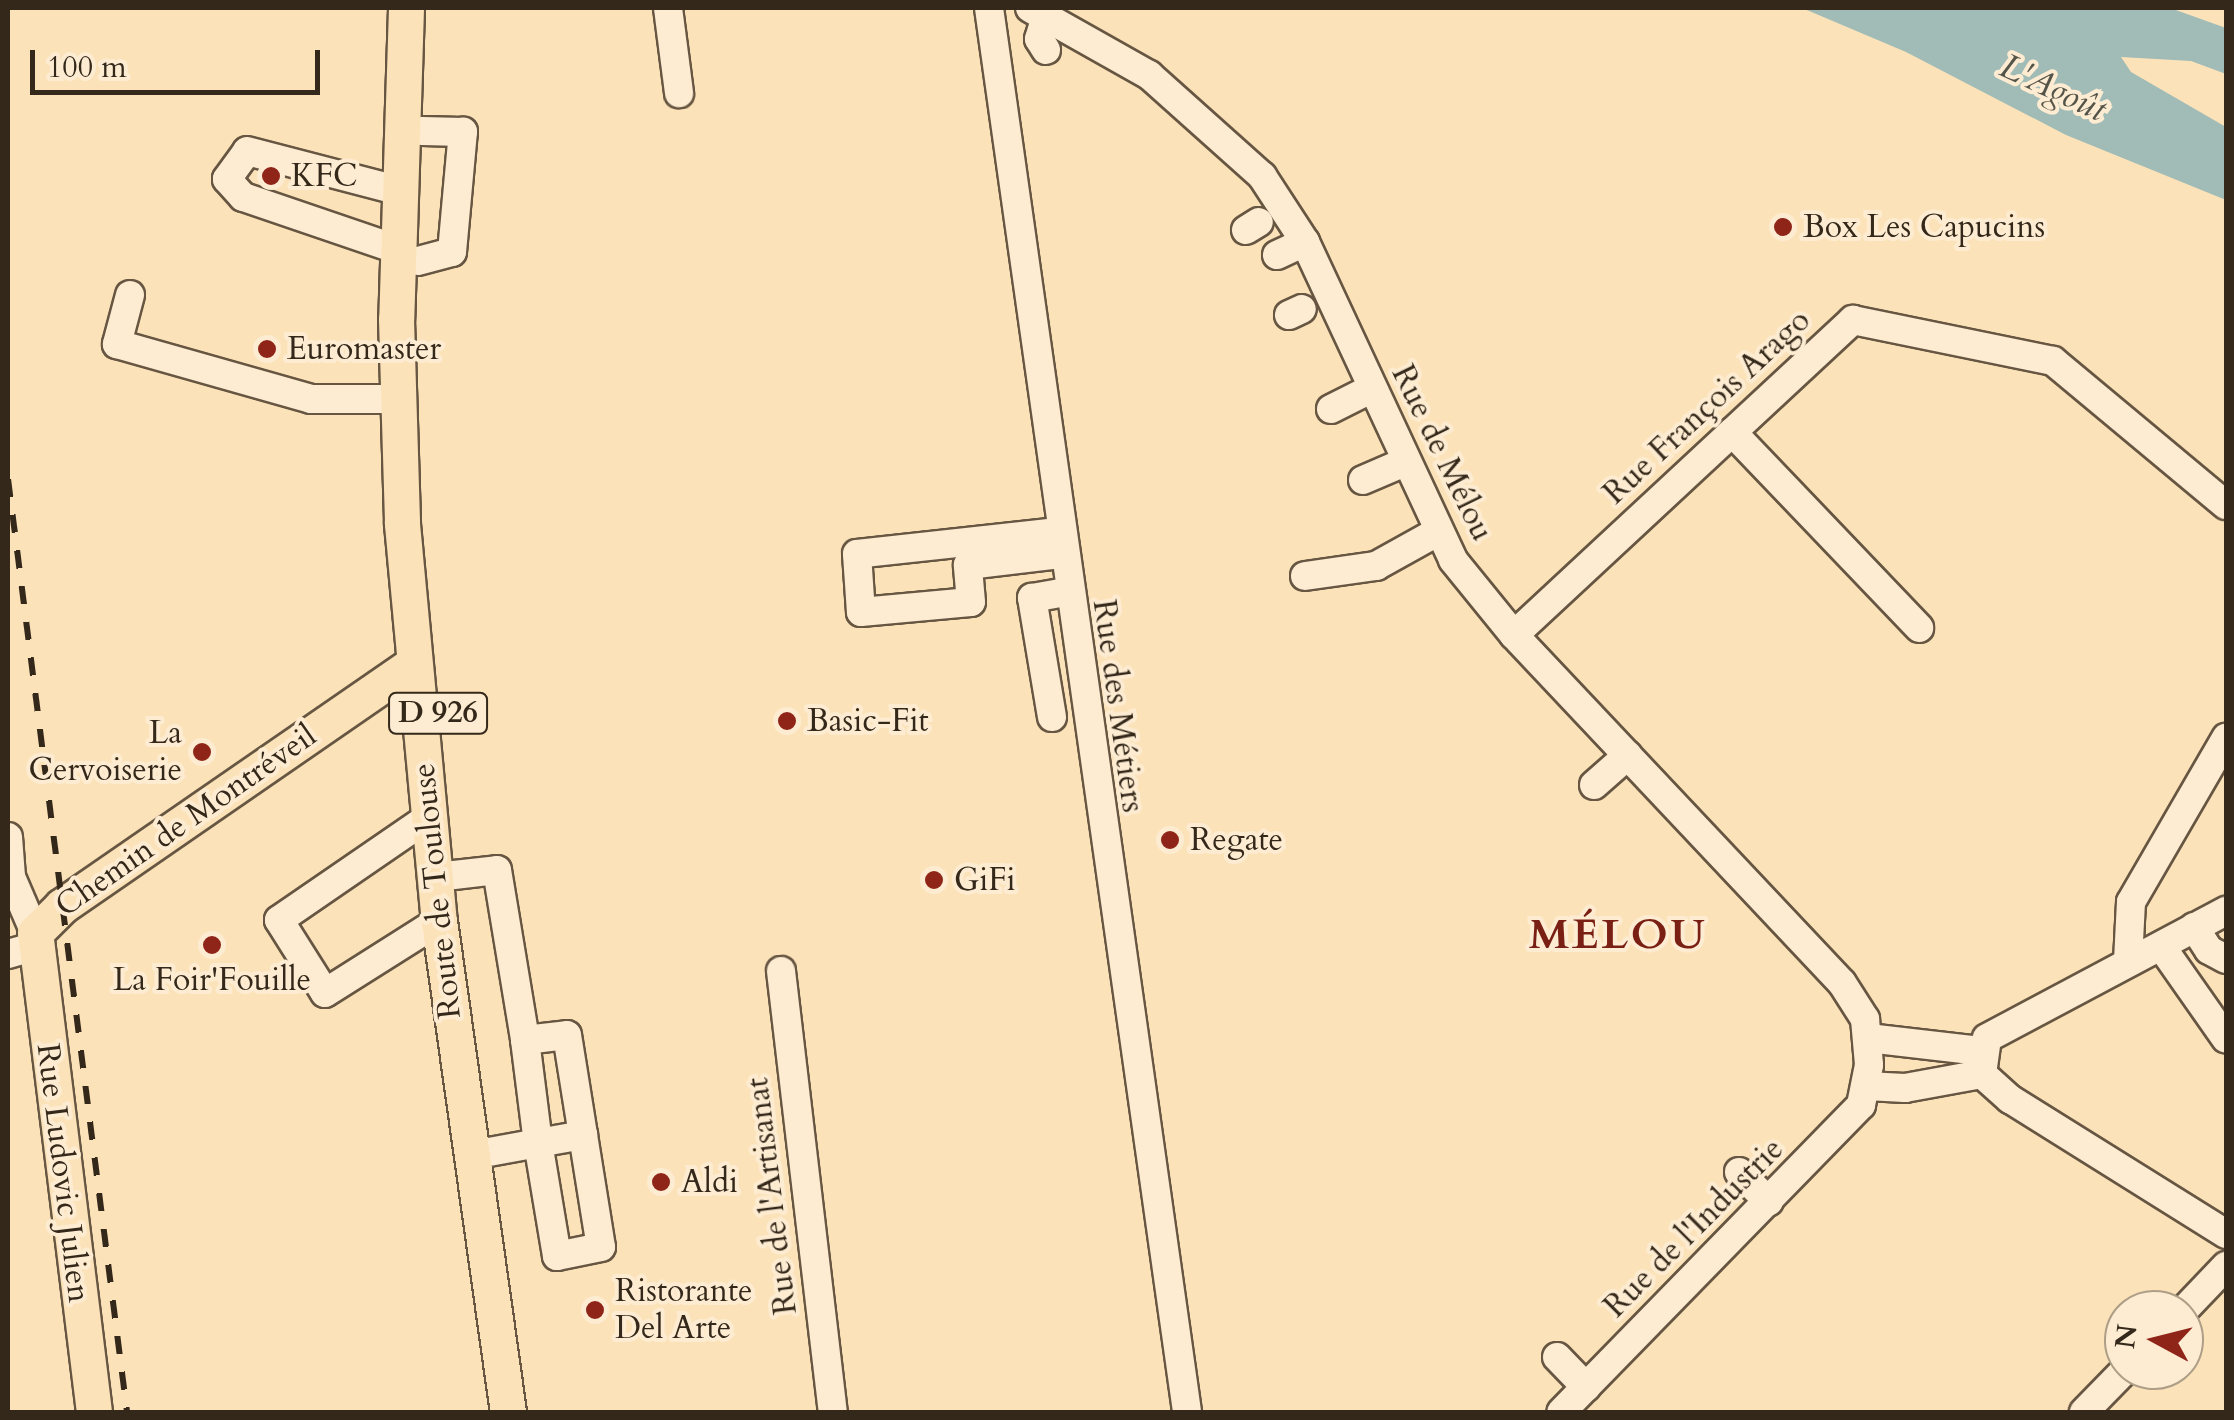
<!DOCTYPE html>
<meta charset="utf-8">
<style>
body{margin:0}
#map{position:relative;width:2234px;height:1420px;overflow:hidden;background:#fce2b9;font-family:Cardo,serif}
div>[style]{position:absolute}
.water>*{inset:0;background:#a1bcb7}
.roads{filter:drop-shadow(2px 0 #665642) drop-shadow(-2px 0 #665642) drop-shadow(0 2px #665642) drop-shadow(0 -2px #665642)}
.minor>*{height:28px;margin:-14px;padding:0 14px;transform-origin:14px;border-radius:14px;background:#fdecd2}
.major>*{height:35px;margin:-17.5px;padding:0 17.5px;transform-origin:17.5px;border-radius:17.5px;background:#fce2b9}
.rail>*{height:6px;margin-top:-3px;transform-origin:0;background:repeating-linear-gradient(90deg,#34281a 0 18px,transparent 0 36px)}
.dots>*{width:28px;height:28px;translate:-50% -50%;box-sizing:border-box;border:5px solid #fdecd2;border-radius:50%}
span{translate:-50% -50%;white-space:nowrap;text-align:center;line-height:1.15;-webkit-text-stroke:8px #fdecd2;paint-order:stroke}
.shield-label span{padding:2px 8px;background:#fdecd2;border:2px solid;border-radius:8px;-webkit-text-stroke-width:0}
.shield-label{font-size:30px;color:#34281a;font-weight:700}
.poi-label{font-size:32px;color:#34281a}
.left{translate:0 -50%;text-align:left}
.right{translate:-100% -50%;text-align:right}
.street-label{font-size:32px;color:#34281a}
.water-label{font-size:35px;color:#555449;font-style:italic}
.district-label{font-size:42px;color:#7a1f14;font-weight:700;letter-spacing:2.5px}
.frame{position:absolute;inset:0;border:10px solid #34281a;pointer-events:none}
.north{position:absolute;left:2104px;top:1290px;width:100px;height:100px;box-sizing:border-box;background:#fdecd2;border:2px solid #ad9e88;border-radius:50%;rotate:277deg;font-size:28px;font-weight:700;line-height:40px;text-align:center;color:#34281a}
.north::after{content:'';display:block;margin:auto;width:35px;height:45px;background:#8f2418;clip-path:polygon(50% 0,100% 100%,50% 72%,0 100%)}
.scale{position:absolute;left:30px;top:50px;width:290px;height:45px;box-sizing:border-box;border:5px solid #34281a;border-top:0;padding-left:12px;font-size:30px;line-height:35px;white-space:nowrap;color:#34281a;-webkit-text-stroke:8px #fdecd2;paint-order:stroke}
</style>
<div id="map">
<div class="water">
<div style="clip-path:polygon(1802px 8px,2173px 9px,2226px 28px,2226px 74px,2191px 61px,2121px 57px,2131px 72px,2226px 127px,2226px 200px,2066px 135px,1906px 52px)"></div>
</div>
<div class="roads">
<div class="minor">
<div style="left:668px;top:8px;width:86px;rotate:82.6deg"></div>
<div style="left:989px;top:8px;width:1418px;rotate:81.97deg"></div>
<div style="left:1030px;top:8px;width:137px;rotate:29.4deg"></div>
<div style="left:1149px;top:75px;width:152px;rotate:41.8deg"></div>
<div style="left:1262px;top:176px;width:79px;rotate:56.9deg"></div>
<div style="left:1305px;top:242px;width:351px;rotate:65deg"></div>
<div style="left:1453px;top:560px;width:97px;rotate:50.9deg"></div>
<div style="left:1514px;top:635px;width:478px;rotate:46.7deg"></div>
<div style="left:1842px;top:983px;width:43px;rotate:57.4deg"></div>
<div style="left:1865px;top:1019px;width:46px;rotate:85deg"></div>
<div style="left:1869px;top:1065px;width:41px;rotate:101.3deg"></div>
<div style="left:1861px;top:1105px;width:429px;rotate:134.3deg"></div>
<div style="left:1046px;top:50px;width:13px;rotate:-122deg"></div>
<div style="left:1039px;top:39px;width:24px;rotate:-73deg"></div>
<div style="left:1246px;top:230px;width:15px;rotate:-32deg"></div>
<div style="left:399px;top:250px;width:165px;rotate:-161.2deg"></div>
<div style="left:243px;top:197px;width:24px;rotate:-132deg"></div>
<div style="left:227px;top:179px;width:34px;rotate:-54deg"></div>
<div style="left:247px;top:151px;width:159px;rotate:14.6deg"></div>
<div style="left:1277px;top:255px;width:31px;rotate:-25deg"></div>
<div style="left:418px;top:261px;width:35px;rotate:-15deg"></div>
<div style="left:452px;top:252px;width:121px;rotate:-84.8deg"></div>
<div style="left:463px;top:132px;width:41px;rotate:-178.6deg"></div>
<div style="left:130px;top:295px;width:51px;rotate:104.9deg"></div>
<div style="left:117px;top:344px;width:202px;rotate:15.8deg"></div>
<div style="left:311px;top:399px;width:87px"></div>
<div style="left:1289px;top:315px;width:14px;rotate:-25deg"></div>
<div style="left:1331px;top:409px;width:45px;rotate:-26.6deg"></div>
<div style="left:1732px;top:432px;width:271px;rotate:46.3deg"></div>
<div style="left:1363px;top:480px;width:46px;rotate:-23.2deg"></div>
<div style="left:1058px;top:532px;width:202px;rotate:173.8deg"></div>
<div style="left:857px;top:554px;width:58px;rotate:86.1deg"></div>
<div style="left:861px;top:612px;width:110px;rotate:-5.2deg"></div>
<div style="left:971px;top:602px;width:37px;rotate:-95deg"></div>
<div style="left:968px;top:565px;width:95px;rotate:-6.7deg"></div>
<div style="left:1305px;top:576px;width:72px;rotate:-8deg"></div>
<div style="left:1376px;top:566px;width:70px;rotate:-29.1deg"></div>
<div style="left:1514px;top:635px;width:463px;rotate:-42.9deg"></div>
<div style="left:1853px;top:320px;width:204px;rotate:11.6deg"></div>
<div style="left:2053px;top:361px;width:225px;rotate:39.8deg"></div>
<div style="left:1052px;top:717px;width:121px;rotate:-99.5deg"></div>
<div style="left:1032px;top:598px;width:36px;rotate:-10deg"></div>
<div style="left:1594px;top:785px;width:45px;rotate:-41.4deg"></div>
<div style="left:429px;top:817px;width:182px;rotate:145.5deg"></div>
<div style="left:279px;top:920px;width:86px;rotate:57.8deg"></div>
<div style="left:325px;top:993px;width:135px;rotate:-32.3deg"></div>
<div style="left:8px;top:837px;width:40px;rotate:85.7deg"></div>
<div style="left:11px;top:877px;width:61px;rotate:66.8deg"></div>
<div style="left:454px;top:875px;width:43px;rotate:-6.6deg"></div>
<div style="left:497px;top:870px;width:172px;rotate:80.6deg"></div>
<div style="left:525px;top:1040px;width:42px;rotate:-6.8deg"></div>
<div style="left:567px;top:1035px;width:101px;rotate:80.9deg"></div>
<div style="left:2194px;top:927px;width:27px;rotate:57deg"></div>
<div style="left:2209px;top:950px;width:19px;rotate:28deg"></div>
<div style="left:2161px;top:946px;width:113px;rotate:55deg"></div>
<div style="left:8px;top:954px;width:26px;rotate:-16deg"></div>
<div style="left:2128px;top:961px;width:59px;rotate:-87.1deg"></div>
<div style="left:2131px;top:902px;width:190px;rotate:-59.9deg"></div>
<div style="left:781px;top:971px;width:444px;rotate:83.3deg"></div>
<div style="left:1868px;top:1038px;width:113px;rotate:6.6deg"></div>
<div style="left:1982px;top:1074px;width:36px;rotate:-82deg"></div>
<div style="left:1987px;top:1038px;width:271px;rotate:-28deg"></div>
<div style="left:1982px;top:1074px;width:38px;rotate:42deg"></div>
<div style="left:2010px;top:1099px;width:255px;rotate:32deg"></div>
<div style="left:1866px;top:1086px;width:39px;rotate:3deg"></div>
<div style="left:1905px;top:1088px;width:78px;rotate:-10.3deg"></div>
<div style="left:489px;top:1152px;width:50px;rotate:-10.4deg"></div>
<div style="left:538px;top:1143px;width:46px;rotate:-10.1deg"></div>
<div style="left:583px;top:1135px;width:113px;rotate:80.9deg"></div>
<div style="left:601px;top:1247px;width:45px;rotate:168.4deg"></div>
<div style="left:557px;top:1256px;width:115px;rotate:-99.5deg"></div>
<div style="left:538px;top:1143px;width:104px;rotate:-97.2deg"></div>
<div style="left:1739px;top:1172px;width:42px;rotate:45deg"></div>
<div style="left:2184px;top:1310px;width:61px;rotate:-46.3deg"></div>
<div style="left:1557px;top:1357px;width:42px;rotate:46deg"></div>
<div style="left:2084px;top:1412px;width:59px;rotate:-45.7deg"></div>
</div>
<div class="major">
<div style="left:406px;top:8px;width:311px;rotate:91.8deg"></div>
<div style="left:396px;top:319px;width:205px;rotate:88.3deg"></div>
<div style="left:402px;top:524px;width:399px;rotate:84.7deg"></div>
<div style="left:439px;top:921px;width:496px;rotate:82deg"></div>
<div style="left:94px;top:1412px;width:483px;rotate:-97deg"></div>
<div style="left:35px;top:933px;width:38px;rotate:-45deg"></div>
<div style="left:62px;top:906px;width:426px;rotate:-34.6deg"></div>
</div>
</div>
<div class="rail">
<div style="left:8px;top:479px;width:941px;rotate:82.73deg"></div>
</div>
<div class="dots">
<div style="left:271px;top:176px;background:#8f2418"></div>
<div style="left:1783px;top:227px;background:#8f2418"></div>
<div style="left:267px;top:349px;background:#8f2418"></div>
<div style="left:787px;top:721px;background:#8f2418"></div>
<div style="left:202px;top:752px;background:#8f2418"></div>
<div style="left:1170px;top:840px;background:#8f2418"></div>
<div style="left:934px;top:880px;background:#8f2418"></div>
<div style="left:212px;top:945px;background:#8f2418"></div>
<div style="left:661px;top:1182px;background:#8f2418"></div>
<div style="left:595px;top:1310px;background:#8f2418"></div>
</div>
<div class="shield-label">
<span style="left:438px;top:713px">D 926</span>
</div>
<div class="poi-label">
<span class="left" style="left:291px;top:176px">KFC</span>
<span class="left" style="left:1803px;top:227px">Box Les Capucins</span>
<span class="left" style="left:287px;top:349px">Euromaster</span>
<span class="left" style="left:807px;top:721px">Basic-Fit</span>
<span class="right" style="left:182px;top:752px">La<br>Cervoiserie</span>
<span class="left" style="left:1190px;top:840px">Regate</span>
<span class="left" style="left:954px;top:880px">GiFi</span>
<span style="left:212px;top:980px">La Foir'Fouille</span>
<span class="left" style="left:681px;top:1182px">Aldi</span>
<span class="left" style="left:615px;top:1310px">Ristorante<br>Del Arte</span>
</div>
<div class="street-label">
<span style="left:1707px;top:407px;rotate:-43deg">Rue François Arago</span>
<span style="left:1442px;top:453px;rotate:64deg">Rue de Mélou</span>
<span style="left:1118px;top:706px;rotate:82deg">Rue des Métiers</span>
<span style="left:186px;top:821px;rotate:-35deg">Chemin de Montréveil</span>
<span style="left:437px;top:891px;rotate:-96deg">Route de Toulouse</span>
<span style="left:63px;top:1173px;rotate:83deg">Rue Ludovic Julien</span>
<span style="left:772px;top:1196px;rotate:-97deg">Rue de l'Artisanat</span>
<span style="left:1694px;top:1228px;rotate:-45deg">Rue de l'Industrie</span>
</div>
<div class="water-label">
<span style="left:2053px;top:88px;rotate:25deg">L'Agoût</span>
</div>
<div class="district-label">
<span style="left:1618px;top:935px">MÉLOU</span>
</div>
<div class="frame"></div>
<div class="north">N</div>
<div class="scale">100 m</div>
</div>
